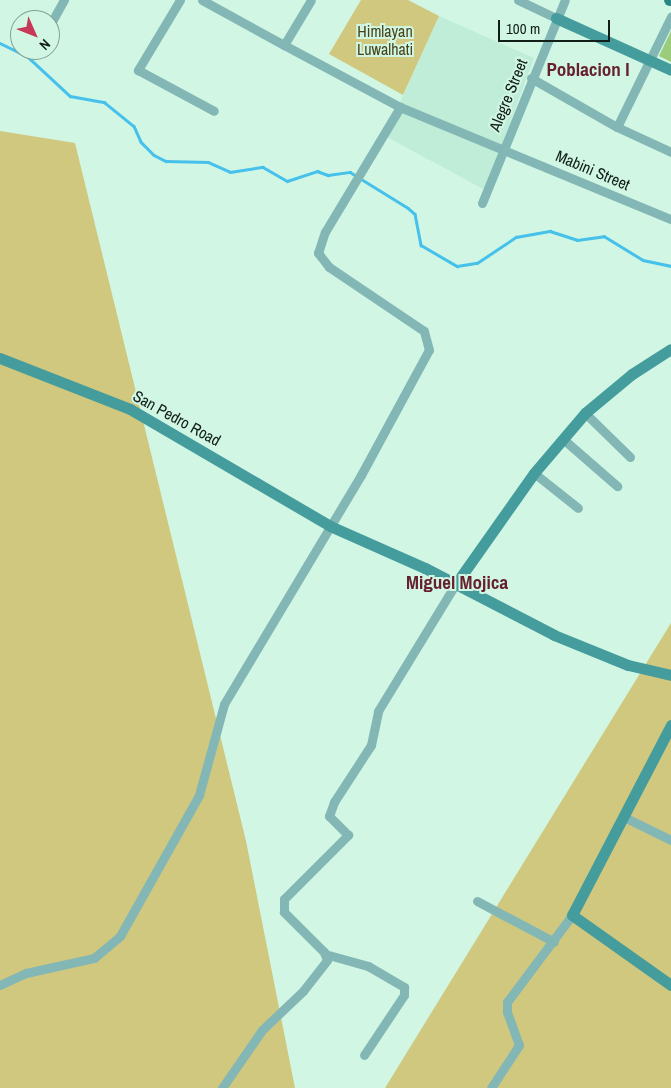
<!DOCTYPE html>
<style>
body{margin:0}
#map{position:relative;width:671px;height:1088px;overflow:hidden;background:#d1f6e4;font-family:"Archivo Narrow",sans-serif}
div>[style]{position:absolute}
.built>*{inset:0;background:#bfedd7}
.green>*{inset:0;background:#cfc87e}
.stream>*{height:2.5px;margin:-1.25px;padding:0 1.25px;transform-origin:1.25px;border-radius:1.25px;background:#45c1eb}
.building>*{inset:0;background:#9bcc7a}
.street>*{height:9px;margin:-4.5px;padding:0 4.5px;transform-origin:4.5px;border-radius:4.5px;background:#83b7b6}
.secondary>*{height:11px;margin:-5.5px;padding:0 5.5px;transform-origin:5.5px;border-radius:5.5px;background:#459c9c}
.primary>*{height:12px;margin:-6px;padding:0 6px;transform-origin:6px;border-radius:6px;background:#2b8585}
span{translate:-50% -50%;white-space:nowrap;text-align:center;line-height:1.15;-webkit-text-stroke:4px #d1f6e4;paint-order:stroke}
.park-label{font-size:16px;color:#484319}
.street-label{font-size:16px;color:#111f18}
.quarter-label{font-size:19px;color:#651f2d;font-weight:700}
.north{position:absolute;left:10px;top:10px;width:50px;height:50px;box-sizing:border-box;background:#d1f6e4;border:1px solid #84a092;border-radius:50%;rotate:134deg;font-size:14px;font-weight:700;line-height:20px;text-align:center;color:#111f18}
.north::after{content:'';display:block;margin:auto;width:18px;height:22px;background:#c83858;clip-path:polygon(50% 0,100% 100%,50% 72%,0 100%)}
.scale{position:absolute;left:498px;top:20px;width:112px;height:22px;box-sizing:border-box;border:2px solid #111f18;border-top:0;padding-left:6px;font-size:15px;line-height:18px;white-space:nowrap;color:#111f18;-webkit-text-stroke:4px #d1f6e4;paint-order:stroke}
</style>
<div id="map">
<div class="built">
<div style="clip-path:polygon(439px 16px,534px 58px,485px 190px,385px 136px)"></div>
</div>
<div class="green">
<div style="clip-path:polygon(361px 0,408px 0,439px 16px,403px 95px,329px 54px)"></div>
<div style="clip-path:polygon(0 131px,75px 143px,246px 841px,295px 1088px,0 1088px)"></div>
<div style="clip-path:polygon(671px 623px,671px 1088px,385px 1088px)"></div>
</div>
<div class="stream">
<div style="left:0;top:43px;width:30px;rotate:26deg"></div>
<div style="left:27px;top:56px;width:59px;rotate:42.9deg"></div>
<div style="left:70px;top:96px;width:35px;rotate:10deg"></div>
<div style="left:104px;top:102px;width:38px;rotate:39deg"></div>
<div style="left:134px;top:126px;width:17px;rotate:66deg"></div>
<div style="left:141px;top:142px;width:18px;rotate:45deg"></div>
<div style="left:154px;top:155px;width:13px;rotate:27deg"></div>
<div style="left:166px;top:161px;width:42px;rotate:1.4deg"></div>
<div style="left:208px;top:162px;width:24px;rotate:24deg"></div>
<div style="left:230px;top:172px;width:33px;rotate:-9deg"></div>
<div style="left:263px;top:167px;width:28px;rotate:30deg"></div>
<div style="left:287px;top:181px;width:32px;rotate:-18deg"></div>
<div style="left:317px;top:171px;width:12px;rotate:20deg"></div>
<div style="left:328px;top:175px;width:22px;rotate:-8deg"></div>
<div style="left:350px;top:172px;width:68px;rotate:31.8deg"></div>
<div style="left:408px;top:208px;width:9px;rotate:41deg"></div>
<div style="left:415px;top:214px;width:32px;rotate:79deg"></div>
<div style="left:421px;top:245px;width:42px;rotate:30.3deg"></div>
<div style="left:457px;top:266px;width:20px;rotate:-9deg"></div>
<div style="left:477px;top:263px;width:47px;rotate:-33.7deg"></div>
<div style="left:516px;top:237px;width:35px;rotate:-10deg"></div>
<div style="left:550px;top:231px;width:28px;rotate:18deg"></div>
<div style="left:577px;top:240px;width:27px;rotate:-8deg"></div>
<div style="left:604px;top:236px;width:46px;rotate:31.6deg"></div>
<div style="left:643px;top:260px;width:29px;rotate:12deg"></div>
</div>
<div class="building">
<div style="clip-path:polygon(671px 31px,671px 62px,659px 56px)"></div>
</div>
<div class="street">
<div style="left:180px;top:0;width:82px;rotate:121deg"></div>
<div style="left:138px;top:70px;width:86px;rotate:28.3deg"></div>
<div style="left:202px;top:0;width:94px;rotate:28.8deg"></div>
<div style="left:284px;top:45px;width:52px;rotate:-59deg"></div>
<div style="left:518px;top:0;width:42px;rotate:25.3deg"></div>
<div style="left:50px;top:25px;width:29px;rotate:-61deg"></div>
<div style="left:284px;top:45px;width:132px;rotate:28.1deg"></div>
<div style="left:400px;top:107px;width:293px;rotate:22.5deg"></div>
<div style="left:531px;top:78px;width:99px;rotate:29.7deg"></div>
<div style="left:617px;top:127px;width:60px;rotate:24.8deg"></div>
<div style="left:617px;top:127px;width:123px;rotate:-63.9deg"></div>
<div style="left:482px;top:203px;width:219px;rotate:-67.8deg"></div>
<div style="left:585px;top:413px;width:63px;rotate:44.4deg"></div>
<div style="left:563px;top:439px;width:72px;rotate:41deg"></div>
<div style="left:534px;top:473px;width:56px;rotate:38.5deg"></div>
<div style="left:624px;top:817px;width:52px;rotate:26.1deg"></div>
<div style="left:477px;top:901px;width:87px;rotate:28deg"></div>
<div style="left:325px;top:954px;width:45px;rotate:15.6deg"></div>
<div style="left:368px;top:966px;width:42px;rotate:30.3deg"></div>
<div style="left:404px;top:987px;width:8px;rotate:90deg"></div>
<div style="left:404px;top:995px;width:72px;rotate:123.7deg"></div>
<div style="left:0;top:985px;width:29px;rotate:-25deg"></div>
<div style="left:26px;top:973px;width:70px;rotate:-12.4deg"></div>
<div style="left:94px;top:958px;width:34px;rotate:-40deg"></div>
<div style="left:120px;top:936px;width:162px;rotate:-60.7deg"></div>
<div style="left:199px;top:795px;width:94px;rotate:-74.6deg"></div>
<div style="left:224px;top:704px;width:267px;rotate:-59.1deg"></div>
<div style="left:361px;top:475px;width:142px;rotate:-61.5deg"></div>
<div style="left:429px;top:350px;width:20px;rotate:-105deg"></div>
<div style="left:424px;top:331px;width:115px;rotate:-146deg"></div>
<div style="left:329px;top:267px;width:18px;rotate:-128deg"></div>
<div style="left:318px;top:253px;width:22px;rotate:-72deg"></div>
<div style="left:325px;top:232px;width:146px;rotate:-59deg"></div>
<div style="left:222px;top:1088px;width:70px;rotate:-55.4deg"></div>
<div style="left:262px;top:1030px;width:57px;rotate:-43.6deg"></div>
<div style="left:303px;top:991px;width:39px;rotate:-52deg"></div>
<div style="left:327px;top:960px;width:9px;rotate:-111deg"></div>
<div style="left:324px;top:952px;width:57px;rotate:-135deg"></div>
<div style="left:284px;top:912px;width:13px;rotate:-90deg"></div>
<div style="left:284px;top:899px;width:91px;rotate:-45deg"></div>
<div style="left:348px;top:835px;width:27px;rotate:-135deg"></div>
<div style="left:329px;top:816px;width:15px;rotate:-70deg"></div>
<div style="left:334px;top:802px;width:68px;rotate:-57deg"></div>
<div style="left:371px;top:745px;width:35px;rotate:-78deg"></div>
<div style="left:378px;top:711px;width:148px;rotate:-58.6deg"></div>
<div style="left:491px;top:1088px;width:51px;rotate:-56.9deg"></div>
<div style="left:519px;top:1045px;width:35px;rotate:-110deg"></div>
<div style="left:507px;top:1012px;width:10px;rotate:-90deg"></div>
<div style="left:507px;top:1002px;width:109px;rotate:-53.2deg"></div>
</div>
<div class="secondary">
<div style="left:556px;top:18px;width:126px;rotate:24.3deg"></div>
<div style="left:0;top:358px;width:140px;rotate:21.4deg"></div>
<div style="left:130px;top:409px;width:232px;rotate:30.3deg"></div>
<div style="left:330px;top:526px;width:104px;rotate:23.9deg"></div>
<div style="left:425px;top:568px;width:145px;rotate:27.4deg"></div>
<div style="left:554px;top:635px;width:80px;rotate:22.1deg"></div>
<div style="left:628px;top:665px;width:44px;rotate:13.1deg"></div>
<div style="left:455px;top:585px;width:137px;rotate:-54.8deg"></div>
<div style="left:534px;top:473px;width:79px;rotate:-49.6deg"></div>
<div style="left:585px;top:413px;width:61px;rotate:-39.7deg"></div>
<div style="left:632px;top:374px;width:46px;rotate:-32.7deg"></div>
<div style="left:671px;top:725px;width:214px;rotate:117.5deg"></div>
<div style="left:572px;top:915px;width:121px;rotate:35.3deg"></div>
</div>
<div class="primary">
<div style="left:670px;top:0;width:1px"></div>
</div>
<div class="park-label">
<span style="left:385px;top:40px">Himlayan<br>Luwalhati</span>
</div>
<div class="street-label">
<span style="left:508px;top:95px;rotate:-68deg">Alegre Street</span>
<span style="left:593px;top:170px;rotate:23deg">Mabini Street</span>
<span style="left:177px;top:418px;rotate:29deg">San Pedro Road</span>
</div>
<div class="quarter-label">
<span style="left:588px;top:70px">Poblacion I</span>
<span style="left:457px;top:583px">Miguel Mojica</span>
</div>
<div class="north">N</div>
<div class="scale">100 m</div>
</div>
